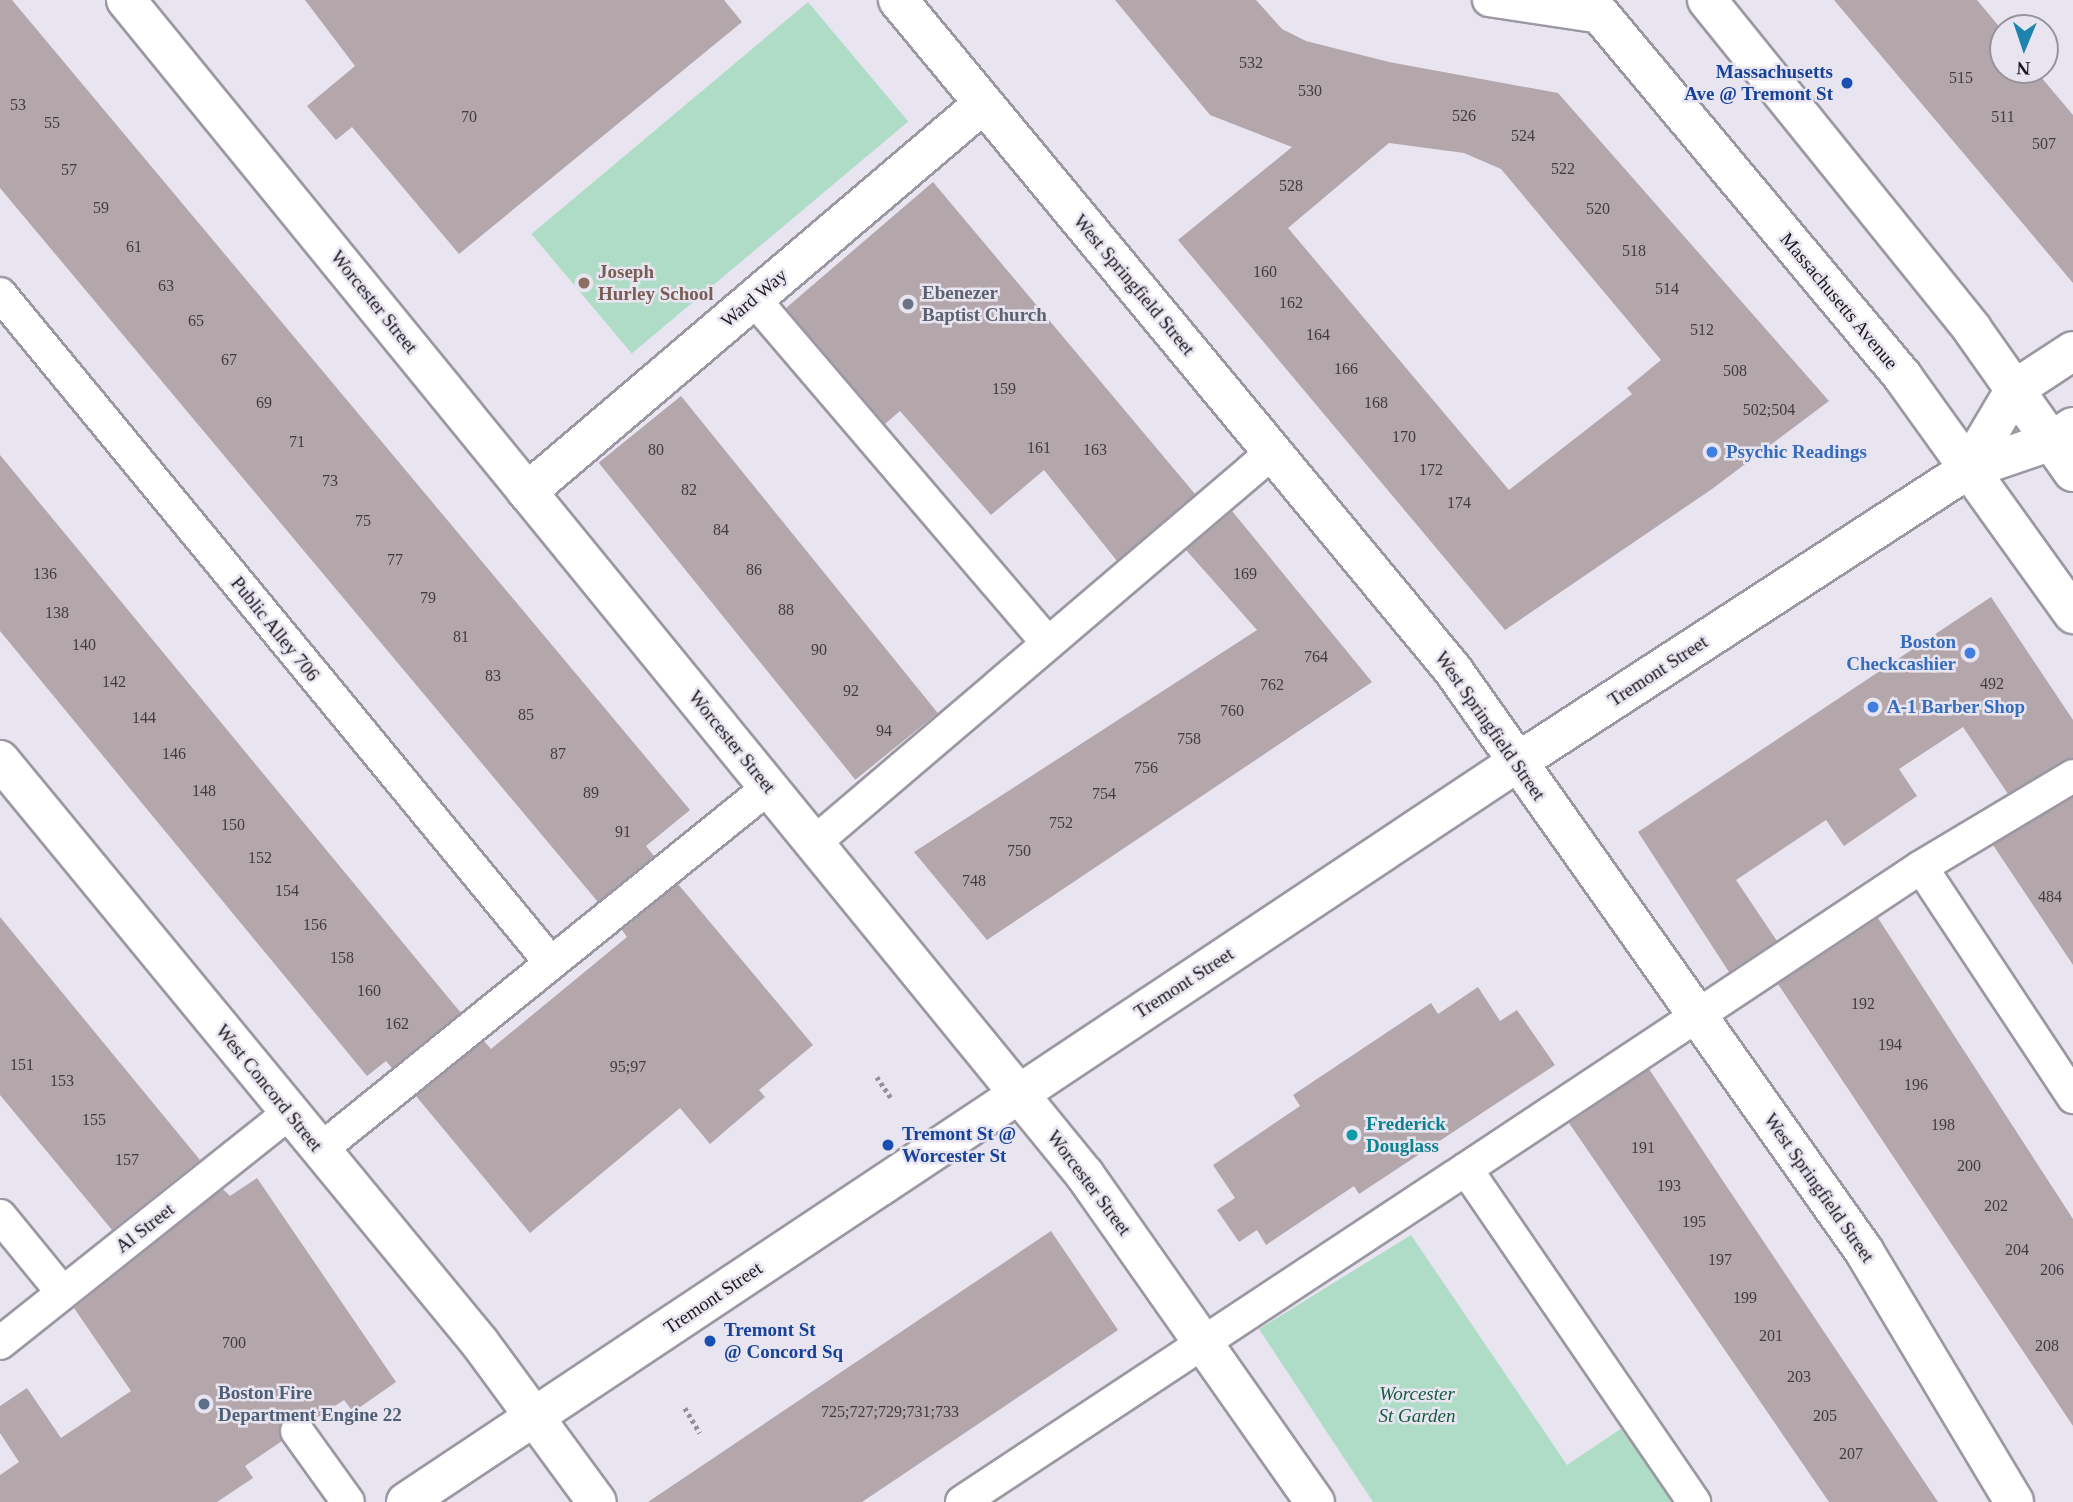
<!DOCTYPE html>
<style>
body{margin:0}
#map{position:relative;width:2073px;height:1502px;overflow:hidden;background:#e8e4f0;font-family:"Times New Roman",serif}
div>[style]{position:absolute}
.green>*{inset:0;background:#afdcc7;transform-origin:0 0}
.building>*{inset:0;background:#b3a7ac;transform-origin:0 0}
.path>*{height:4.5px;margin-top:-2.25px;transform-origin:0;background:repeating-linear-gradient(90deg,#939099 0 3.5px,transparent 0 7px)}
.roads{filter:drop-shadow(2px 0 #9b98a3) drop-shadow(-2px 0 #9b98a3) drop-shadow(0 2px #9b98a3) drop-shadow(0 -2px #9b98a3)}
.service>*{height:32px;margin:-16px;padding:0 16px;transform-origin:16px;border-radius:16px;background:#fff}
.minor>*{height:38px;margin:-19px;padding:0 19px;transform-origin:19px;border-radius:19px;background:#fff}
.primary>*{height:38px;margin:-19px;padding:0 19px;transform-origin:19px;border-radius:19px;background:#fff}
.dots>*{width:19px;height:19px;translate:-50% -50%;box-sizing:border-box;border:4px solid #e8e4f0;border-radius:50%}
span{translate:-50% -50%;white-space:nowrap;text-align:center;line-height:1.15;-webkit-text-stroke:5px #e8e4f0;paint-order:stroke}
.number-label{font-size:16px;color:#403c41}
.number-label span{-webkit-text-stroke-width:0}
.transit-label{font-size:19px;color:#164399;font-weight:700}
.right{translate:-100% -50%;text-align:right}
.left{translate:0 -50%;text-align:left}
.education-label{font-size:19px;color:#785e54;font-weight:700}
.street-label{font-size:19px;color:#1a181d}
.worship-label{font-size:19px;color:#5b616d;font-weight:700}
.shop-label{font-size:19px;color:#366cbe;font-weight:700}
.culture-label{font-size:19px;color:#0d838f;font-weight:700}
.service-label{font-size:19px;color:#4e5e75;font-weight:700}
.park-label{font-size:19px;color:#155b42;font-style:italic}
.north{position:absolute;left:1989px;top:14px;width:70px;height:70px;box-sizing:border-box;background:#e8e4f0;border:2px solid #96929c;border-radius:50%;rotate:182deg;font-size:19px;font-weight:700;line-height:28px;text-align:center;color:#1a181d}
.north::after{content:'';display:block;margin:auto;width:24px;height:32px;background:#1e84ae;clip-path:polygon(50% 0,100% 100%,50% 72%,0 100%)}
</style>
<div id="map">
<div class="green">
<div style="left:808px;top:2px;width:156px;height:361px;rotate:50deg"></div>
<div style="clip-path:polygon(1411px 1235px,1567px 1465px,1622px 1428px,1671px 1502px,1373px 1502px,1259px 1329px)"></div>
</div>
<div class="building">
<div style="clip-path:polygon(0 0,12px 0,690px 810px,646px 846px,654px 856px,598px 902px,0 188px)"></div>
<div style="clip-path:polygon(305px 0,724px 0,742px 22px,459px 254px,352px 127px,336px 140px,307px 106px,355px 66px)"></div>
<div style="clip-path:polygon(evenodd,1115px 0,1256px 0,1282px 29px,1306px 41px,1389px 62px,1558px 93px,1829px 401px,1712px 489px,1505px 630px,1178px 240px,1292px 147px,1210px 115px,1115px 0,1389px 143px,1464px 153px,1501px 169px,1661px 360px,1627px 388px,1632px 394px,1509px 490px,1288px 228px,1389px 143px)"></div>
<div style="clip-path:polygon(1834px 0,1977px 0,2003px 31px,2003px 70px,2035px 70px,2073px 115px,2073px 283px)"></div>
<div style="clip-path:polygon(933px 182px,1195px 494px,1117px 561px,1044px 470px,991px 515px,900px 411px,885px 424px,786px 308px)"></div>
<div style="left:681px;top:396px;width:408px;height:106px;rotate:51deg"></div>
<div style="clip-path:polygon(0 455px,461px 1013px,392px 1068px,386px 1061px,367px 1076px,0 631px)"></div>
<div style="clip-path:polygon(1232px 511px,1372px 682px,987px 940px,914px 852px,1257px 630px,1186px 550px)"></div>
<div style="clip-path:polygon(1991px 597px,2073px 720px,2073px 758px,2008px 794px,1963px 727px,1899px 769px,1917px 796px,1844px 846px,1826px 820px,1736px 880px,1777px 941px,1729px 972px,1638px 832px)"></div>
<div style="clip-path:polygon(2073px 797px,2073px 965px,1993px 845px)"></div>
<div style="clip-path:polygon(678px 884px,813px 1045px,759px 1090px,765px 1097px,710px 1144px,680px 1108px,530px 1233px,416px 1096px,484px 1041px,491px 1049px,627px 937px,622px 930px)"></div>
<div style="clip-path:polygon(0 917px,200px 1160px,112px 1230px,0 1095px)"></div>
<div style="clip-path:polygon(1878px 918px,2073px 1219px,2073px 1426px,1778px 984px)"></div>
<div style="clip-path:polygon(1478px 987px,1500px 1021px,1517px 1010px,1555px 1065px,1359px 1194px,1354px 1186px,1266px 1245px,1257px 1230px,1239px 1242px,1217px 1210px,1235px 1198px,1213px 1165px,1300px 1106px,1293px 1095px,1431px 1003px,1438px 1014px)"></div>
<div style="clip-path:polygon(1649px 1069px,1721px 1178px,1938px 1502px,1829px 1502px,1569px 1123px)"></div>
<div style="clip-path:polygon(257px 1178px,396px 1382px,353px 1412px,344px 1400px,312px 1421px,304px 1414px,287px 1416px,280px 1424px,282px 1441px,245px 1466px,253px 1478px,217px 1502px,0 1502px,0 1475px,19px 1462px,0 1433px,0 1406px,27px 1388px,61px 1438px,131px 1391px,74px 1308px,223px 1189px,230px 1196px)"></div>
<div style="clip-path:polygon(1051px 1231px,1118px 1330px,862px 1502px,648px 1502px)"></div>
</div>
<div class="path">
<div style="left:877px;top:1077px;width:25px;rotate:56deg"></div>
<div style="left:685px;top:1408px;width:29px;rotate:59deg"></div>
</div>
<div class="roads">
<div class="service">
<div style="left:1489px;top:0;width:114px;rotate:8.6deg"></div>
<div style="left:0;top:294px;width:867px;rotate:50.52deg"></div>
<div style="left:753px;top:298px;width:454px;rotate:49.5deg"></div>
<div style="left:814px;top:843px;width:604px;rotate:-40.44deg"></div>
<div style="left:1921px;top:867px;width:177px;rotate:-30.9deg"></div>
<div style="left:320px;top:1150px;width:577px;rotate:-38.95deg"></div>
<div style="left:1466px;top:1169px;width:546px;rotate:-33.57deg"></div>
<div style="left:1921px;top:867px;width:276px;rotate:56.5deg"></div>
<div style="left:0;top:1216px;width:99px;rotate:50.7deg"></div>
<div style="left:0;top:1343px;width:371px;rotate:-38.5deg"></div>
<div style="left:297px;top:1431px;width:87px;rotate:54.3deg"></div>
<div style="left:962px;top:1502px;width:604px;rotate:-33.45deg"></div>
<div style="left:1466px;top:1169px;width:404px;rotate:55.6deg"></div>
</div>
<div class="minor">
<div style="left:126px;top:0;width:1517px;rotate:50.78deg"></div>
<div style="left:1085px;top:1175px;width:400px;rotate:54.9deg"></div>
<div style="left:898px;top:0;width:870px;rotate:50.36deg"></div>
<div style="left:1453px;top:670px;width:712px;rotate:54.72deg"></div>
<div style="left:1864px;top:1251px;width:292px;rotate:59.1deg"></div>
<div style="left:527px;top:492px;width:599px;rotate:-40.39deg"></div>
<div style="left:0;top:760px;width:755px;rotate:50.53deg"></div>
<div style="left:480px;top:1343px;width:197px;rotate:53.7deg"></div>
</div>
<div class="primary">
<div style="left:1588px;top:0;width:491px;rotate:50.1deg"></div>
<div style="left:1903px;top:377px;width:292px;rotate:54.3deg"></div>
<div style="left:1707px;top:0;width:422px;rotate:51.1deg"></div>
<div style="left:1972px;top:329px;width:175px;rotate:54.8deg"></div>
<div style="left:1967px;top:470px;width:94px;rotate:-59.3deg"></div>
<div style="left:2015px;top:389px;width:69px;rotate:-33.2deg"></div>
<div style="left:406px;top:1502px;width:1333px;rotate:-33.65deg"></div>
<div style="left:1516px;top:763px;width:538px;rotate:-33.01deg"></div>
<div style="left:1967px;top:470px;width:90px;rotate:-18.8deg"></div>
<div style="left:2052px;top:441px;width:25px;rotate:-34deg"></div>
</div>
</div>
<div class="dots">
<div style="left:1847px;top:83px;background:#1a4fb4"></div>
<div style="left:584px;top:283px;background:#8d6e63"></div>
<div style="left:908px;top:304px;background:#6b7280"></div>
<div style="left:1712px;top:452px;background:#3f7fe0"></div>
<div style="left:1970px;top:653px;background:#3f7fe0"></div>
<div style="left:1873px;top:707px;background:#3f7fe0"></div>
<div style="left:1352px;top:1135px;background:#0f9aa8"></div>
<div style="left:888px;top:1145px;background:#1a4fb4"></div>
<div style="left:710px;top:1341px;background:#1a4fb4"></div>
<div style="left:204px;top:1404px;background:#5c6f8a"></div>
</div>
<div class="number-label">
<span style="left:1251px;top:63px">532</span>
<span style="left:1961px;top:78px">515</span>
<span style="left:1310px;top:91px">530</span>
<span style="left:18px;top:105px">53</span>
<span style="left:1464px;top:116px">526</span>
<span style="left:469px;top:117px">70</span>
<span style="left:2003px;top:117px">511</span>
<span style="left:52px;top:123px">55</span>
<span style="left:1523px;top:136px">524</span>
<span style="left:2044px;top:144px">507</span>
<span style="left:1563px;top:169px">522</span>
<span style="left:69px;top:170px">57</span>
<span style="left:1291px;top:186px">528</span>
<span style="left:101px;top:208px">59</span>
<span style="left:1598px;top:209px">520</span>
<span style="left:134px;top:247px">61</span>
<span style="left:1634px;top:251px">518</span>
<span style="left:1265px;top:272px">160</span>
<span style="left:166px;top:286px">63</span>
<span style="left:1667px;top:289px">514</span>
<span style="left:1291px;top:303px">162</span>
<span style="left:196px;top:321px">65</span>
<span style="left:1702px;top:330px">512</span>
<span style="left:1318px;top:335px">164</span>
<span style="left:229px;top:360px">67</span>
<span style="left:1346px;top:369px">166</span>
<span style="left:1735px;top:371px">508</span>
<span style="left:1004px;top:389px">159</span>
<span style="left:264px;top:403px">69</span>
<span style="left:1376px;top:403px">168</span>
<span style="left:1769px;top:410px">502;504</span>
<span style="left:1404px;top:437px">170</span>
<span style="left:297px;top:442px">71</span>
<span style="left:1039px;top:448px">161</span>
<span style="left:656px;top:450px">80</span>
<span style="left:1095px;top:450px">163</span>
<span style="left:1431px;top:470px">172</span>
<span style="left:330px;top:481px">73</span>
<span style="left:689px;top:490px">82</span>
<span style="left:1459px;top:503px">174</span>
<span style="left:363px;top:521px">75</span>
<span style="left:721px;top:530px">84</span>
<span style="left:395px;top:560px">77</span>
<span style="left:754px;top:570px">86</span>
<span style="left:45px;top:574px">136</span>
<span style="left:1245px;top:574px">169</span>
<span style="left:428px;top:598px">79</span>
<span style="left:786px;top:610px">88</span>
<span style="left:57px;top:613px">138</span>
<span style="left:461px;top:637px">81</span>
<span style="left:84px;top:645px">140</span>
<span style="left:819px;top:650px">90</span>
<span style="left:1316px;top:657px">764</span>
<span style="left:493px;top:676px">83</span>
<span style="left:114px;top:682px">142</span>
<span style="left:1992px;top:684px">492</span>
<span style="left:1272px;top:685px">762</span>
<span style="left:851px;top:691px">92</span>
<span style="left:1232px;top:711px">760</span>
<span style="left:526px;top:715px">85</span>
<span style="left:144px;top:718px">144</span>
<span style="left:884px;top:731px">94</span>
<span style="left:1189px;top:739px">758</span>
<span style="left:174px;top:754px">146</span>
<span style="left:558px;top:754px">87</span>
<span style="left:1146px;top:768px">756</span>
<span style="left:204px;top:791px">148</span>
<span style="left:591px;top:793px">89</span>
<span style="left:1104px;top:794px">754</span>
<span style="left:1061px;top:823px">752</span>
<span style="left:233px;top:825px">150</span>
<span style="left:623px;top:832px">91</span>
<span style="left:1019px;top:851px">750</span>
<span style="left:260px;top:858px">152</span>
<span style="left:974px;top:881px">748</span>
<span style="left:287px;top:891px">154</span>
<span style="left:2050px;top:897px">484</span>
<span style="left:315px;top:925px">156</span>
<span style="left:342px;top:958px">158</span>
<span style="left:369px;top:991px">160</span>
<span style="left:1863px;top:1004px">192</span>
<span style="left:397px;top:1024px">162</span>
<span style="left:1890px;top:1045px">194</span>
<span style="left:22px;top:1065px">151</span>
<span style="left:628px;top:1067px">95;97</span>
<span style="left:62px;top:1081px">153</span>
<span style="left:1916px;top:1085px">196</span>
<span style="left:94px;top:1120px">155</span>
<span style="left:1943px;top:1125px">198</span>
<span style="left:1643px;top:1148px">191</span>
<span style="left:127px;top:1160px">157</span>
<span style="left:1969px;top:1166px">200</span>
<span style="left:1669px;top:1186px">193</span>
<span style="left:1996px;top:1206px">202</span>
<span style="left:1694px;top:1222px">195</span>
<span style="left:2017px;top:1250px">204</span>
<span style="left:1720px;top:1260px">197</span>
<span style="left:2052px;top:1270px">206</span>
<span style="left:1745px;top:1298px">199</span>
<span style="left:1771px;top:1336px">201</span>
<span style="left:234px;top:1343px">700</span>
<span style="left:2047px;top:1346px">208</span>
<span style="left:1799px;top:1377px">203</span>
<span style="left:890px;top:1412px">725;727;729;731;733</span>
<span style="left:1825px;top:1416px">205</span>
<span style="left:1851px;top:1454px">207</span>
</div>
<div class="transit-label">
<span class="right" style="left:1833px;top:83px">Massachusetts<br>Ave @ Tremont St</span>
<span class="left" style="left:902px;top:1145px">Tremont St @<br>Worcester St</span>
<span class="left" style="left:724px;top:1341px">Tremont St<br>@ Concord Sq</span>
</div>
<div class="education-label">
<span class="left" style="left:598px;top:283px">Joseph<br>Hurley School</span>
</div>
<div class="street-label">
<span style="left:1134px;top:285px;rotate:50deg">West Springfield Street</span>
<span style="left:754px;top:298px;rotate:-40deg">Ward Way</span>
<span style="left:1839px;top:301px;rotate:50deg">Massachusetts Avenue</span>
<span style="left:374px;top:302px;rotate:51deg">Worcester Street</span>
<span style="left:275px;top:629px;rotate:51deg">Public Alley 706</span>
<span style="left:1658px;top:671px;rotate:-33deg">Tremont Street</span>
<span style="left:1490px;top:726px;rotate:55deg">West Springfield Street</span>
<span style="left:732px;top:742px;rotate:51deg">Worcester Street</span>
<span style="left:1184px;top:983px;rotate:-33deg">Tremont Street</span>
<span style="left:269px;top:1088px;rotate:51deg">West Concord Street</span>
<span style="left:1089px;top:1183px;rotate:53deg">Worcester Street</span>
<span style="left:1819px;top:1188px;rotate:55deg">West Springfield Street</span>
<span style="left:145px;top:1228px;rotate:-38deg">Al Street</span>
<span style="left:713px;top:1298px;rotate:-34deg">Tremont Street</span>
</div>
<div class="worship-label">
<span class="left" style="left:922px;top:304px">Ebenezer<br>Baptist Church</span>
</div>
<div class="shop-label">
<span class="left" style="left:1726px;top:452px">Psychic Readings</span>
<span class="right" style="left:1956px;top:653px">Boston<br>Checkcashier</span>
<span class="left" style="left:1887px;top:707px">A-1 Barber Shop</span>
</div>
<div class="culture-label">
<span class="left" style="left:1366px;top:1135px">Frederick<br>Douglass</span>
</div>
<div class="service-label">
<span class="left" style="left:218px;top:1404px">Boston Fire<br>Department Engine 22</span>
</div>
<div class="park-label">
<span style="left:1417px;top:1405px">Worcester<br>St Garden</span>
</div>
<div class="north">N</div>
</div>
